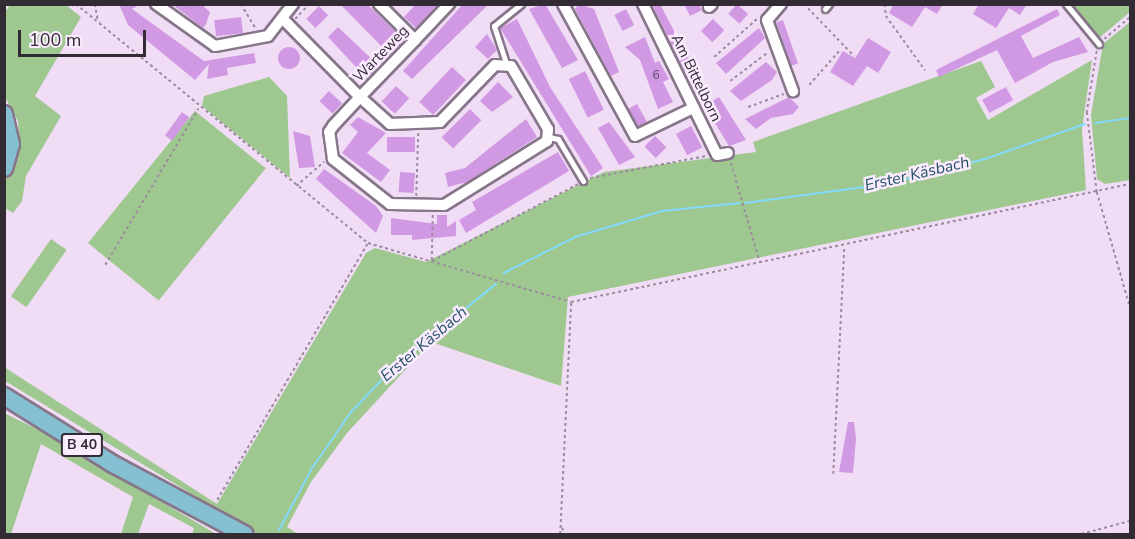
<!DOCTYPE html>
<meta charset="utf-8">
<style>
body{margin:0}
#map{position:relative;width:1135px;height:539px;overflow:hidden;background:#f0dcf4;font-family:"Nunito Sans",sans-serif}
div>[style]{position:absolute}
.green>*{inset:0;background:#9ec88f;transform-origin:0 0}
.stream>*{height:2px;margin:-1px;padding:0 1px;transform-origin:1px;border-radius:1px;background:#84dafc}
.building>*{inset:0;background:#d199e3;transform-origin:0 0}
.round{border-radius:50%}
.path>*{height:1.5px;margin-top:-0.75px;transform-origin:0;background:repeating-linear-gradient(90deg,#9b8d9e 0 3px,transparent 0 6px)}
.roads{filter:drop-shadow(2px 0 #87758a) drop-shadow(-2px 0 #87758a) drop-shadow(0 2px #87758a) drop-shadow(0 -2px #87758a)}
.service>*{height:5px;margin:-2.5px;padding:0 2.5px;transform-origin:2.5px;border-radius:2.5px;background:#fff}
.minor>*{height:10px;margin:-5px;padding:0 5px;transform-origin:5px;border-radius:5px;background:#fff}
.primary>*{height:16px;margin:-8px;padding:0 8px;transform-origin:8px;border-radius:8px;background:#85bfd2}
span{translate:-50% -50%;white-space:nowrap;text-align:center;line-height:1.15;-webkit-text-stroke:5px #fbebfe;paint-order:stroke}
.number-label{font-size:12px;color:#5a4660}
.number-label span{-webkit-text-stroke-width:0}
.shield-label span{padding:2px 4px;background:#fbebfe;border:2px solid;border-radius:4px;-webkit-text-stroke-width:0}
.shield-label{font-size:14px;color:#322b34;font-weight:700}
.street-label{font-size:15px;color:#322b34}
.water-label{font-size:16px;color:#205163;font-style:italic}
.frame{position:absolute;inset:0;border:6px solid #322b34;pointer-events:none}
.scale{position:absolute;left:18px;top:30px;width:128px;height:27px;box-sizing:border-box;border:3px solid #322b34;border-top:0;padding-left:8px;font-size:18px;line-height:21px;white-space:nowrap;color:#322b34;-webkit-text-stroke:4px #fbebfe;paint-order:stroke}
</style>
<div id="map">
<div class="green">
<div style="clip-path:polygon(10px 5px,66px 5px,81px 17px,35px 96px,61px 116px,26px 176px,22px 201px,13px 213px,5px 208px,4px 181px,19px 136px,18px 121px,5px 97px,5px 12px)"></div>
<div style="clip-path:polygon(1070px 5px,1130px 5px,1130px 12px,1099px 38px)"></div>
<div style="clip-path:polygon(1130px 22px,1130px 180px,1105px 184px,1097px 179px,1091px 115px,1103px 44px)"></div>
<div style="clip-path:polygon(1092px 60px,1082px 129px,1086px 190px,568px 297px,561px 386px,431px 342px,347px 433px,311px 482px,287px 527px,298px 534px,258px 534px,5px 381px,4px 367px,217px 504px,366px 253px,375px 248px,426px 262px,604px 172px,756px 152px,753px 142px,981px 61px,995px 87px,976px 98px,988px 120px)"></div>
<div style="clip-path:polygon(269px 77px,287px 96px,290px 178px,202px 106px,204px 96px)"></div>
<div style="left:195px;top:111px;width:91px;height:170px;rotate:39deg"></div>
<div style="left:51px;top:239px;width:19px;height:70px;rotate:35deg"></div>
<div style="clip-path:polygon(4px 413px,47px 434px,216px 534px,192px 534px,194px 528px,149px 504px,138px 534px,121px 534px,133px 497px,41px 444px,11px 534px,5px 534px)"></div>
</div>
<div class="stream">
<div style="left:1095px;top:123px;width:35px;rotate:-8deg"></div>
<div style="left:745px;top:203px;width:143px;rotate:-7.6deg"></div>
<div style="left:887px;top:184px;width:101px;rotate:-14.3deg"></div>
<div style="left:985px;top:159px;width:106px;rotate:-19.3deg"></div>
<div style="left:504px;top:273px;width:80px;rotate:-26.9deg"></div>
<div style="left:575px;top:237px;width:91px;rotate:-16.6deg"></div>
<div style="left:662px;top:211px;width:78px;rotate:-5.9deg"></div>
<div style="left:279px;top:530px;width:70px;rotate:-62deg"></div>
<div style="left:312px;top:468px;width:68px;rotate:-55.1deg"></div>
<div style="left:351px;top:412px;width:68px;rotate:-46.2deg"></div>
<div style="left:398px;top:363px;width:126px;rotate:-38.9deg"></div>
</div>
<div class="building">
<div style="clip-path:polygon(119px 4px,140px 4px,132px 9px,204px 61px,254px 53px,256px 63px,227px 68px,228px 75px,207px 79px,209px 64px,195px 80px,128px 25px)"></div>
<div style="clip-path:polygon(172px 4px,201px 4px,210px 12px,206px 24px,203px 28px)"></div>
<div style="clip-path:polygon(340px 4px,367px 4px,404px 40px,390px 55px)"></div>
<div style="clip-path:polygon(416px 4px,438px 4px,416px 28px,404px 17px)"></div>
<div style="clip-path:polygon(463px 4px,489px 4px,412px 79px,403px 71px)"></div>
<div style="clip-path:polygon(545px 4px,578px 60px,562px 68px,529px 9px)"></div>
<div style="clip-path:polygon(579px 4px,594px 9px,619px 72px,611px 76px,575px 9px)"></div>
<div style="clip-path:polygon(652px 4px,660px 4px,693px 67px,684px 71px)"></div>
<div style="clip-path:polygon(684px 4px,699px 4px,702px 10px,690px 16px)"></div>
<div style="left:737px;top:4px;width:15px;height:13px;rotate:42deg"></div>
<div style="clip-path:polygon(894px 4px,943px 4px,937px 14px,925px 7px,912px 27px,889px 13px)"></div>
<div style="clip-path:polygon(979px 4px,1027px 4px,1020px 15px,1009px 8px,996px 28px,973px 14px)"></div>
<div style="left:319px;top:6px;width:13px;height:18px;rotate:45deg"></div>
<div style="left:626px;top:9px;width:18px;height:13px;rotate:63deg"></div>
<div style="clip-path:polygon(1057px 9px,1060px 15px,1021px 36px,1033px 58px,1079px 37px,1088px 52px,1053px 62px,1015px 83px,997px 50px,939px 77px,936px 70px)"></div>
<div style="left:241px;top:17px;width:16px;height:27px;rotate:83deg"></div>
<div style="clip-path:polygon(517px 19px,550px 87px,603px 168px,591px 176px,500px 28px)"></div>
<div style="left:713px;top:19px;width:16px;height:17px;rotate:45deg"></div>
<div style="left:783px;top:20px;width:46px;height:7px;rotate:71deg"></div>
<div style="clip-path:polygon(338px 27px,379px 66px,367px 79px,328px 37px)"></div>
<div style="clip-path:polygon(759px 28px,765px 38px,726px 74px,716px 63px)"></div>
<div style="clip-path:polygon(487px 34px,497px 50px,488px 59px,475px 47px)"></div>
<div style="clip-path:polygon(645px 37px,655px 63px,659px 61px,669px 79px,663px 82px,673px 102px,658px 109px,640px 60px,625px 47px)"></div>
<div style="clip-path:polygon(868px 38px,891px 52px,878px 73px,867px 66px,853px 86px,830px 72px,843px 51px,855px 58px)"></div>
<div class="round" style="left:278px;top:47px;width:22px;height:22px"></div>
<div style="clip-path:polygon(766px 62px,777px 72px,772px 80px,741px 101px,730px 91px)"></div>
<div style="left:452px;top:67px;width:19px;height:48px;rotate:43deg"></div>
<div style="left:585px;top:71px;width:43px;height:18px;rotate:64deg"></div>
<div style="clip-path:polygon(701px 80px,711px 102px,719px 97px,746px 140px,729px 146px,691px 84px)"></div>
<div style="clip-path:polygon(498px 82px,513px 97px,492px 112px,480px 101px)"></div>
<div style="left:396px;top:86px;width:18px;height:21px;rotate:43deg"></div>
<div style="left:1006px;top:87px;width:15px;height:27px;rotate:62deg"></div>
<div style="left:329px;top:91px;width:18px;height:14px;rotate:43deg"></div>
<div style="clip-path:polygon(789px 97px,799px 107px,793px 114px,771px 118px,756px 129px,745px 119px)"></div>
<div style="left:637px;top:104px;width:21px;height:10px;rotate:61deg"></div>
<div style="left:470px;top:109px;width:16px;height:40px;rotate:45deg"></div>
<div style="left:182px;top:112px;width:9px;height:29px;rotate:36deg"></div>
<div style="clip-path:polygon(358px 117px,386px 133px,367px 153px,390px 170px,381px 182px,342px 153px,358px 132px,350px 125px)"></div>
<div style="clip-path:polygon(526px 119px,537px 137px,467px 182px,448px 187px,445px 173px,465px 168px)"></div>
<div style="clip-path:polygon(609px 122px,635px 157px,619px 165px,598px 128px)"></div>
<div style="left:691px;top:126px;width:24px;height:17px;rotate:62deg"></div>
<div style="clip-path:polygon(293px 131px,310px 136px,315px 167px,299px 168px)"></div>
<div style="left:655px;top:136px;width:16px;height:15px;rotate:45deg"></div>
<div style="left:387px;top:137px;width:28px;height:15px"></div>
<div style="clip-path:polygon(558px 152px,569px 171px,466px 233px,459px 220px,476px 210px,472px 202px)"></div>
<div style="clip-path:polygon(324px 169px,376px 206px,383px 216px,376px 233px,316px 179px)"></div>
<div style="left:400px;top:172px;width:15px;height:20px;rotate:4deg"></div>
<div style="clip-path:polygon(437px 215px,447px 215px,447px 227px,456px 221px,456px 236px,412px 240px,412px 235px,391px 235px,391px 218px,437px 224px)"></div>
<div style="clip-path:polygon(848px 422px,854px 422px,856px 439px,853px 473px,839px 472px)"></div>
</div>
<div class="path">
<div style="left:76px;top:4px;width:377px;rotate:39.3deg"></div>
<div style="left:368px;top:243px;width:211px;rotate:16.2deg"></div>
<div style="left:571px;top:302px;width:571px;rotate:-11.92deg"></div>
<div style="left:95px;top:4px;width:17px;rotate:80deg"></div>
<div style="left:241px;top:4px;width:29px;rotate:59deg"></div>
<div style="left:804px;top:4px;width:72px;rotate:46.1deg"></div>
<div style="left:885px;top:4px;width:12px;rotate:85deg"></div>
<div style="left:886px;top:16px;width:67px;rotate:54.2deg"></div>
<div style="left:295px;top:19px;width:21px;rotate:-47deg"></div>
<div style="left:1104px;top:39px;width:34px;rotate:-40deg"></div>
<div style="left:1097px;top:51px;width:62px;rotate:99.3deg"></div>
<div style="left:1087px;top:112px;width:81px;rotate:82.9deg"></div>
<div style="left:1097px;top:192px;width:120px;rotate:74deg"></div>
<div style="left:714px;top:57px;width:59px;rotate:-41.6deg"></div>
<div style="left:730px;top:81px;width:46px;rotate:-37.1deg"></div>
<div style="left:809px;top:85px;width:47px;rotate:-48.5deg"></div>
<div style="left:748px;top:107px;width:38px;rotate:-20deg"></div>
<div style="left:731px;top:163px;width:103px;rotate:73.7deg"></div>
<div style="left:590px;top:178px;width:118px;rotate:-10.7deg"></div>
<div style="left:296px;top:186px;width:37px;rotate:-41deg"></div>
<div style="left:416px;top:196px;width:64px;rotate:-88.2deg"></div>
<div style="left:433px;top:215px;width:46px;rotate:91.2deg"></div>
<div style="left:432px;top:261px;width:165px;rotate:-27.8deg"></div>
<div style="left:105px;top:265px;width:182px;rotate:-59.2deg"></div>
<div style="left:833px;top:474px;width:227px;rotate:-87.2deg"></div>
<div style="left:217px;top:500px;width:297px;rotate:-59.6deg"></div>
<div style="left:562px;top:528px;width:7px;rotate:56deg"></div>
<div style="left:560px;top:534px;width:231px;rotate:-87.3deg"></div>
<div style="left:1081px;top:534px;width:51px;rotate:-14.9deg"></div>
</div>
<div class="roads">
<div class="service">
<div style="left:1066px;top:4px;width:52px;rotate:50.5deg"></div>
<div style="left:825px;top:9px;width:6px;rotate:-51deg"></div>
<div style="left:506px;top:63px;width:39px;rotate:-108deg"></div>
<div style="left:494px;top:26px;width:35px;rotate:-39deg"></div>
<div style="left:549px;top:137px;width:9px;rotate:13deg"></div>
<div style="left:558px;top:139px;width:49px;rotate:59.2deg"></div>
</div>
<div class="minor">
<div style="left:156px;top:4px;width:72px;rotate:35.4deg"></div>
<div style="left:215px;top:46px;width:54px;rotate:-10.7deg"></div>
<div style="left:268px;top:36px;width:41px;rotate:-52deg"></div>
<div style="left:379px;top:4px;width:51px;rotate:45deg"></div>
<div style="left:563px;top:4px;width:150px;rotate:61.4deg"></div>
<div style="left:635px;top:136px;width:64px;rotate:-25.8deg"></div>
<div style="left:643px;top:4px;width:168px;rotate:63.9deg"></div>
<div style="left:717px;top:155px;width:11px;rotate:-10deg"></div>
<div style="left:781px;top:4px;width:21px;rotate:131deg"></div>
<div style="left:767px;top:20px;width:76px;rotate:69.9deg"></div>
<div style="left:709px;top:7px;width:4px;rotate:-45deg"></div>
<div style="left:284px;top:20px;width:108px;rotate:45.4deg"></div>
<div style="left:360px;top:97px;width:40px;rotate:42deg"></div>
<div style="left:390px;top:124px;width:50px;rotate:-2.3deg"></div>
<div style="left:440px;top:122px;width:79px;rotate:-46deg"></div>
<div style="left:495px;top:65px;width:16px;rotate:4deg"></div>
<div style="left:511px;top:66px;width:73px;rotate:59.6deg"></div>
<div style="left:548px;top:129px;width:12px;rotate:95deg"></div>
<div style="left:547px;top:141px;width:121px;rotate:148.1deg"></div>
<div style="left:444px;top:205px;width:54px;rotate:-178.9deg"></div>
<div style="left:390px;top:204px;width:73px;rotate:-141.7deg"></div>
<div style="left:333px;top:159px;width:27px;rotate:-98deg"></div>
<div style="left:329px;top:132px;width:7px;rotate:-56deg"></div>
<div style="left:333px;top:126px;width:40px;rotate:-47deg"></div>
<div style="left:360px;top:97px;width:79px;rotate:-46deg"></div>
<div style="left:415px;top:40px;width:50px;rotate:-46.6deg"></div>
</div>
<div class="primary">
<div style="left:4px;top:114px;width:31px;rotate:77deg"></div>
<div style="left:11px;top:144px;width:25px;rotate:106deg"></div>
<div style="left:4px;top:396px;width:128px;rotate:32deg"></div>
<div style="left:113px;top:464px;width:149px;rotate:28.1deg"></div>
</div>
</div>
<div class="number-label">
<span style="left:656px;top:76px">6</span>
</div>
<div class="shield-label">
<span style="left:82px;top:445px">B 40</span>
</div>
<div class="street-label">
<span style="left:381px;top:54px;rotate:-46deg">Warteweg</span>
<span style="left:696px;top:78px;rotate:64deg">Am Bittelborn</span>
</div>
<div class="water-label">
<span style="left:917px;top:174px;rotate:-13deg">Erster Käsbach</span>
<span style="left:424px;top:344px;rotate:-40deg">Erster Käsbach</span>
</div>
<div class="frame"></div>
<div class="scale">100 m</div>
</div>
